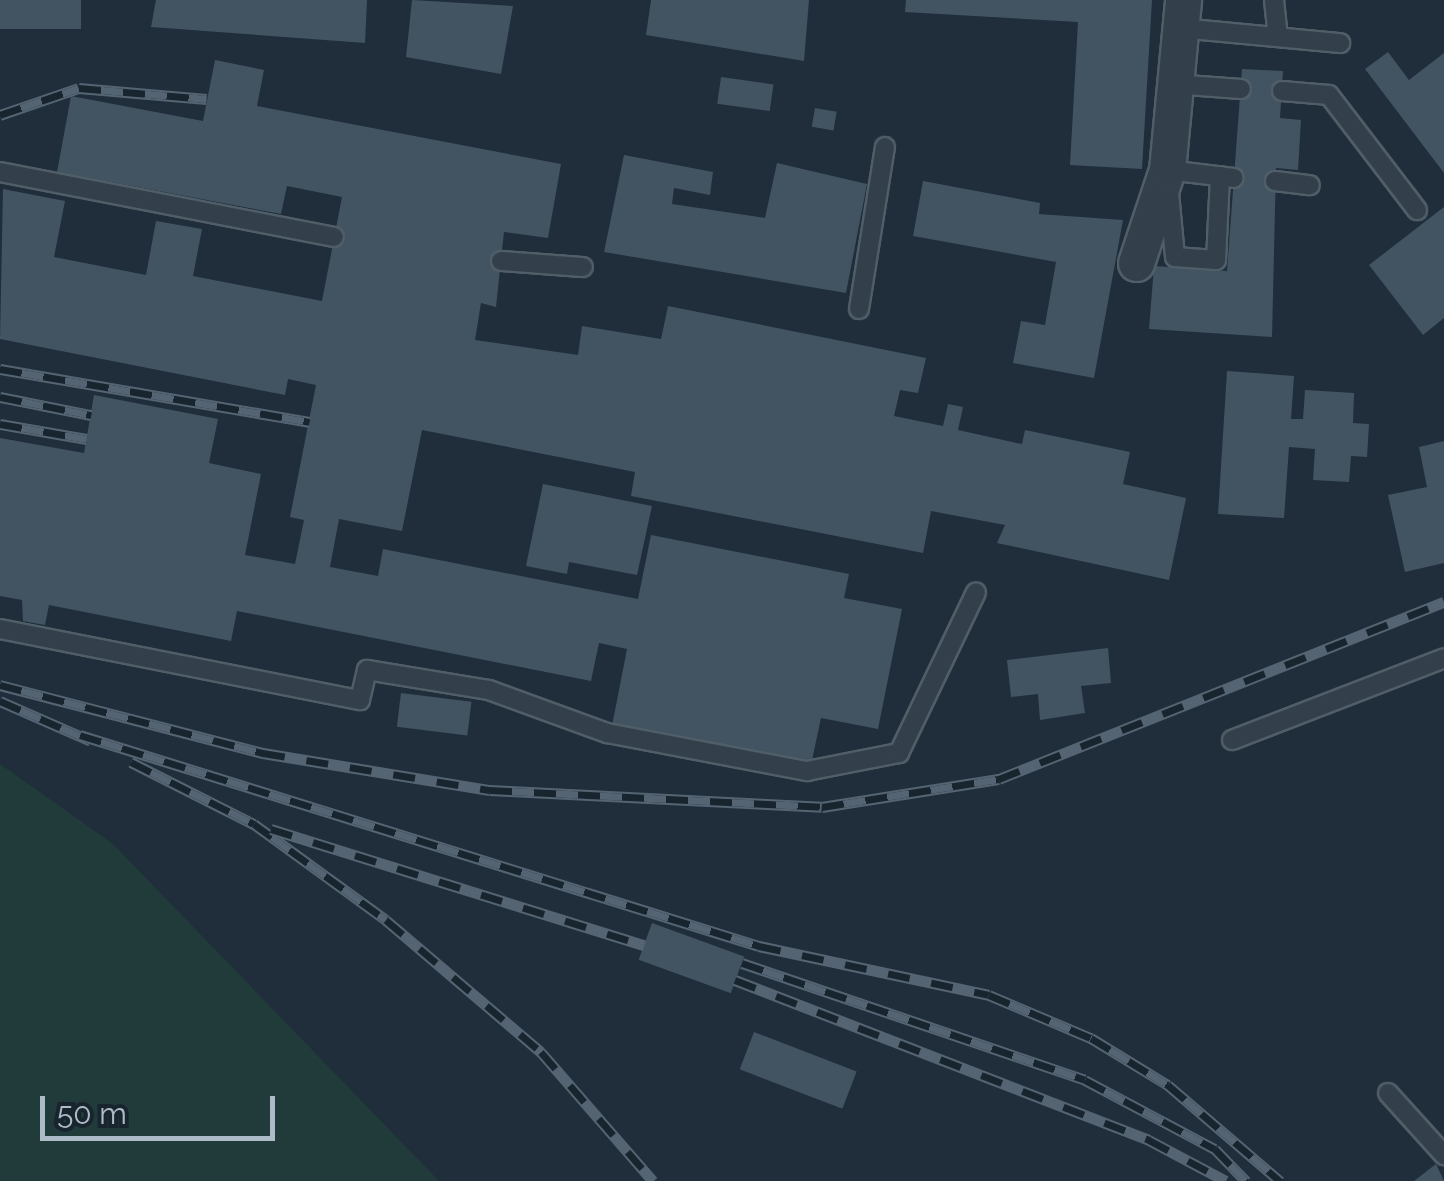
<!DOCTYPE html>
<style>
body{margin:0}
#map{position:relative;width:1444px;height:1181px;overflow:hidden;background:#1f2e3a;font-family:Raleway,sans-serif}
div>[style]{position:absolute}
.green>*{inset:0;background:#213b3b}
.building>*{inset:0;background:#425462;transform-origin:0 0}
.roads{filter:drop-shadow(2px 0 #505e68) drop-shadow(-2px 0 #505e68) drop-shadow(0 2px #505e68) drop-shadow(0 -2px #505e68)}
.service>*{height:18px;margin:-9px;padding:0 9px;transform-origin:9px;border-radius:9px;background:#33404b}
.minor>*{height:35px;margin:-17.5px;padding:0 17.5px;transform-origin:17.5px;border-radius:17.5px;background:#33404b}
.rail>*{height:11px;margin-top:-5.5px;transform-origin:0;background:repeating-linear-gradient(90deg,#18252f 0 22px,#546472 0 44px);box-sizing:border-box;border-block:2px solid #546472}
span{translate:-50% -50%;white-space:nowrap;text-align:center;line-height:1.15;-webkit-text-stroke:8px #18252f;paint-order:stroke}
.scale{position:absolute;left:40px;top:1096px;width:235px;height:45px;box-sizing:border-box;border:5px solid #adbbc7;border-top:0;padding-left:12px;font-size:30px;line-height:35px;white-space:nowrap;color:#adbbc7;-webkit-text-stroke:8px #18252f;paint-order:stroke}
</style>
<div id="map">
<div class="green">
<div style="clip-path:polygon(0 764px,113px 844px,439px 1181px,0 1181px)"></div>
</div>
<div class="building">
<div style="left:0;top:0;width:81px;height:29px"></div>
<div style="clip-path:polygon(156px 0,367px 0,365px 43px,151px 27px)"></div>
<div style="clip-path:polygon(412px 0,513px 6px,501px 74px,406px 57px)"></div>
<div style="clip-path:polygon(651px 0,809px 0,804px 61px,646px 35px)"></div>
<div style="clip-path:polygon(906px 0,1152px 0,1142px 169px,1070px 165px,1078px 22px,905px 12px)"></div>
<div style="clip-path:polygon(1388px 52px,1409px 80px,1444px 53px,1444px 173px,1365px 69px)"></div>
<div style="clip-path:polygon(215px 60px,264px 70px,257px 106px,561px 164px,548px 238px,504px 232px,496px 307px,481px 303px,475px 340px,578px 355px,582px 326px,661px 339px,668px 306px,926px 358px,918px 393px,900px 390px,894px 416px,943px 426px,948px 404px,963px 407px,958px 430px,1022px 444px,1025px 430px,1130px 452px,1123px 484px,1186px 498px,1169px 580px,997px 543px,1005px 525px,931px 511px,923px 553px,631px 496px,635px 472px,422px 430px,402px 531px,339px 519px,330px 567px,378px 576px,383px 549px,638px 599px,651px 535px,849px 574px,844px 598px,902px 609px,878px 729px,821px 718px,811px 765px,612px 726px,627px 649px,599px 643px,591px 681px,237px 611px,231px 641px,49px 605px,45px 625px,23px 621px,22px 600px,0 596px,0 438px,84px 453px,94px 395px,218px 419px,209px 463px,261px 474px,245px 555px,295px 564px,304px 520px,290px 517px,316px 385px,288px 379px,285px 395px,0 339px,3px 189px,65px 201px,54px 257px,146px 275px,156px 221px,202px 229px,193px 276px,322px 301px,342px 197px,287px 186px,281px 214px,57px 172px,71px 96px,203px 121px)"></div>
<div style="clip-path:polygon(1242px 69px,1283px 71px,1280px 118px,1301px 120px,1298px 170px,1276px 168px,1272px 337px,1149px 329px,1154px 266px,1227px 271px)"></div>
<div style="left:721px;top:77px;width:53px;height:27px;rotate:8deg"></div>
<div style="left:815px;top:108px;width:22px;height:19px;rotate:10deg"></div>
<div style="clip-path:polygon(624px 155px,713px 172px,710px 195px,674px 188px,672px 204px,765px 218px,777px 163px,867px 184px,846px 293px,604px 252px)"></div>
<div style="clip-path:polygon(923px 181px,1040px 203px,1039px 214px,1123px 220px,1094px 378px,1013px 363px,1021px 321px,1045px 325px,1056px 262px,913px 236px)"></div>
<div style="clip-path:polygon(1444px 207px,1444px 318px,1423px 335px,1369px 265px)"></div>
<div style="clip-path:polygon(1227px 371px,1294px 376px,1291px 419px,1303px 419px,1305px 390px,1354px 393px,1353px 423px,1369px 424px,1367px 457px,1351px 456px,1349px 482px,1313px 480px,1315px 449px,1289px 447px,1284px 518px,1218px 514px)"></div>
<div style="clip-path:polygon(1444px 441px,1444px 563px,1405px 572px,1388px 495px,1427px 487px,1419px 447px)"></div>
<div style="clip-path:polygon(543px 484px,652px 506px,637px 575px,569px 562px,567px 574px,526px 566px)"></div>
<div style="clip-path:polygon(1108px 648px,1111px 683px,1081px 686px,1085px 713px,1040px 720px,1038px 694px,1011px 697px,1007px 660px)"></div>
<div style="left:401px;top:693px;width:71px;height:34px;rotate:7deg"></div>
<div style="left:652px;top:923px;width:98px;height:39px;rotate:20deg"></div>
<div style="left:754px;top:1032px;width:110px;height:40px;rotate:21deg"></div>
<div style="clip-path:polygon(1436px 1164px,1444px 1181px,1414px 1181px)"></div>
</div>
<div class="roads">
<div class="service">
<div style="left:1274px;top:0;width:37px;rotate:84deg"></div>
<div style="left:1180px;top:28px;width:161px;rotate:5.4deg"></div>
<div style="left:1173px;top:84px;width:68px;rotate:4.2deg"></div>
<div style="left:1282px;top:91px;width:47px;rotate:4.9deg"></div>
<div style="left:1329px;top:95px;width:145px;rotate:52.6deg"></div>
<div style="left:0;top:172px;width:340px;rotate:11deg"></div>
<div style="left:1220px;top:176px;width:84px;rotate:92.7deg"></div>
<div style="left:1216px;top:260px;width:41px;rotate:-175.8deg"></div>
<div style="left:1175px;top:257px;width:87px;rotate:-95.3deg"></div>
<div style="left:1167px;top:170px;width:67px;rotate:6.8deg"></div>
<div style="left:1275px;top:181px;width:35px;rotate:7deg"></div>
<div style="left:501px;top:261px;width:82px;rotate:4.2deg"></div>
<div style="left:859px;top:309px;width:164px;rotate:-80.9deg"></div>
<div style="left:0;top:629px;width:367px;rotate:11.2deg"></div>
<div style="left:360px;top:700px;width:31px;rotate:-77deg"></div>
<div style="left:367px;top:670px;width:124px;rotate:9.3deg"></div>
<div style="left:489px;top:690px;width:126px;rotate:20deg"></div>
<div style="left:607px;top:733px;width:204px;rotate:10.8deg"></div>
<div style="left:807px;top:771px;width:94px;rotate:-11.1deg"></div>
<div style="left:899px;top:753px;width:178px;rotate:-64.4deg"></div>
<div style="left:1232px;top:740px;width:227px;rotate:-21.1deg"></div>
<div style="left:1388px;top:1093px;width:84px;rotate:47.9deg"></div>
</div>
<div class="minor">
<div style="left:1136px;top:263px;width:98px;rotate:-71.6deg"></div>
<div style="left:1167px;top:170px;width:171px;rotate:-84.6deg"></div>
</div>
</div>
<div class="rail">
<div style="left:0;top:115px;width:83px;rotate:-18.9deg"></div>
<div style="left:79px;top:88px;width:128px;rotate:4.9deg"></div>
<div style="left:0;top:369px;width:314px;rotate:9.7deg"></div>
<div style="left:0;top:397px;width:93px;rotate:11.2deg"></div>
<div style="left:0;top:424px;width:88px;rotate:9.8deg"></div>
<div style="left:0;top:685px;width:272px;rotate:14.5deg"></div>
<div style="left:263px;top:753px;width:230px;rotate:9.3deg"></div>
<div style="left:490px;top:790px;width:332px;rotate:2.9deg"></div>
<div style="left:822px;top:807px;width:179px;rotate:-9deg"></div>
<div style="left:999px;top:779px;width:479px;rotate:-21.7deg"></div>
<div style="left:0;top:701px;width:99px;rotate:23.7deg"></div>
<div style="left:80px;top:735px;width:711px;rotate:17.26deg"></div>
<div style="left:759px;top:946px;width:235px;rotate:12deg"></div>
<div style="left:989px;top:995px;width:111px;rotate:22.9deg"></div>
<div style="left:1091px;top:1038px;width:90px;rotate:31.4deg"></div>
<div style="left:1168px;top:1085px;width:148px;rotate:40.6deg"></div>
<div style="left:131px;top:762px;width:138px;rotate:26.8deg"></div>
<div style="left:254px;top:824px;width:163px;rotate:36deg"></div>
<div style="left:386px;top:920px;width:204px;rotate:40.4deg"></div>
<div style="left:541px;top:1052px;width:171px;rotate:49deg"></div>
<div style="left:271px;top:829px;width:391px;rotate:17.3deg"></div>
<div style="left:742px;top:963px;width:362px;rotate:18.8deg"></div>
<div style="left:1085px;top:1080px;width:147px;rotate:28deg"></div>
<div style="left:1215px;top:1149px;width:45px;rotate:45.9deg"></div>
<div style="left:735px;top:980px;width:444px;rotate:21.1deg"></div>
<div style="left:1149px;top:1140px;width:87px;rotate:28deg"></div>
</div>
<div class="scale">50 m</div>
</div>
